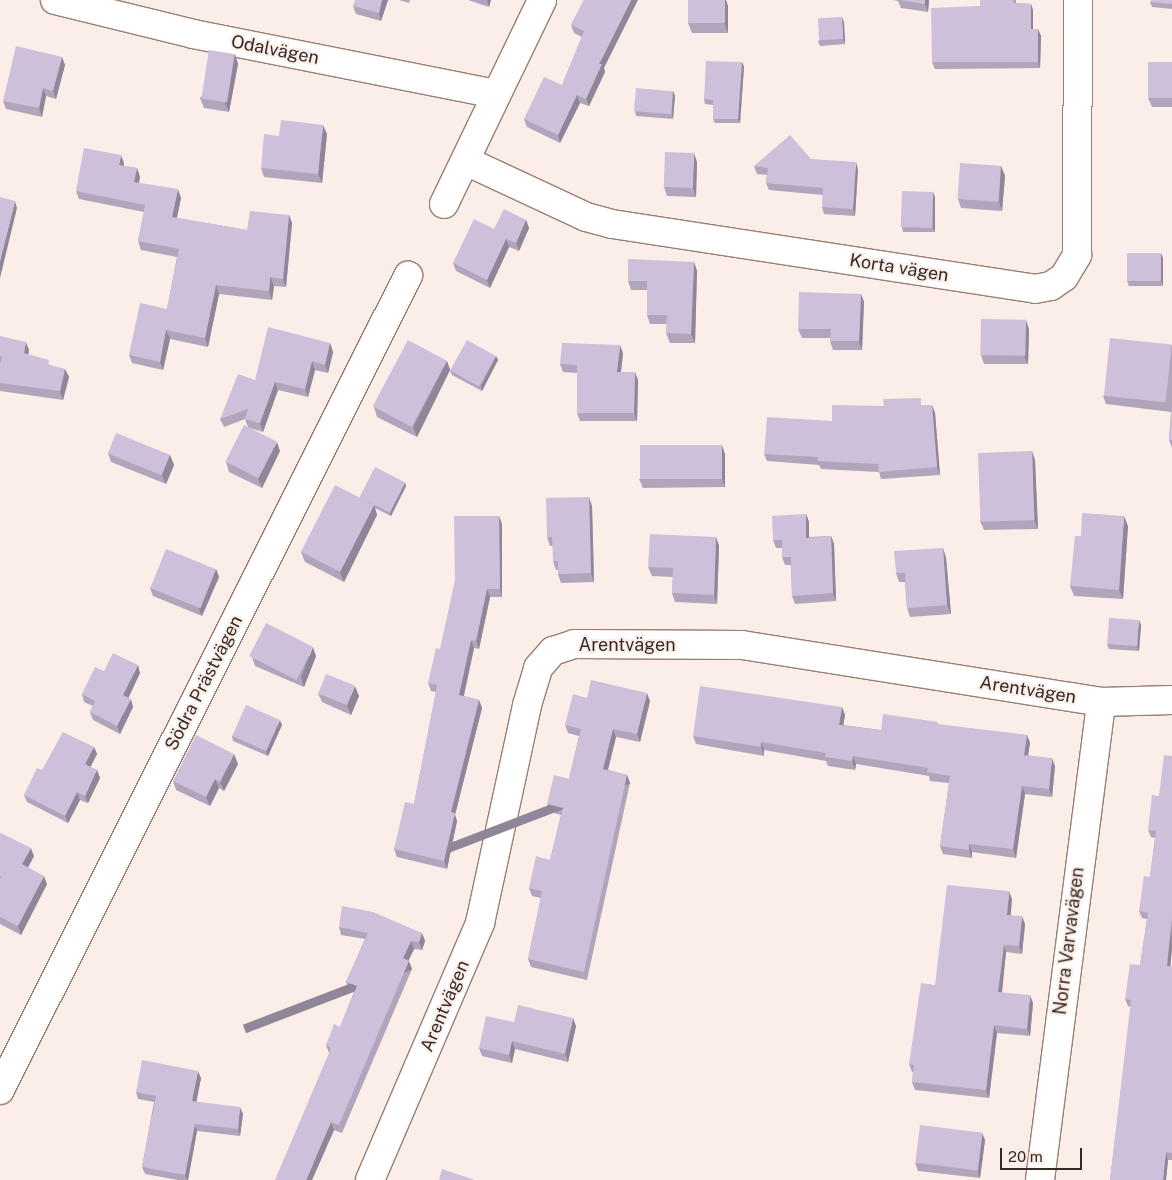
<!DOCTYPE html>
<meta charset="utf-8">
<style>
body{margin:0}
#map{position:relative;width:1172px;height:1180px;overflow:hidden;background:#fbeee8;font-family:"Public Sans",sans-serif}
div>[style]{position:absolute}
.roads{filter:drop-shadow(1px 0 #9a7e71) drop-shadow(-1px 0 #9a7e71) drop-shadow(0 1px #9a7e71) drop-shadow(0 -1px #9a7e71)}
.minor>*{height:28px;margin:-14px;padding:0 14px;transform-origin:14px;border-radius:14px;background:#fff}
.wall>*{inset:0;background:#b1a5bc}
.shaded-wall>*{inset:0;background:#908699;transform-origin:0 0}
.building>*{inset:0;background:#cec0db;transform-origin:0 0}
span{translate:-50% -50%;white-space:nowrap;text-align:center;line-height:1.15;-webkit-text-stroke:4px #fbeee8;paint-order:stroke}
.street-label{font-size:18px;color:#362a25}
.scale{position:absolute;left:1000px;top:1148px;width:82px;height:22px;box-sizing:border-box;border:2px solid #362a25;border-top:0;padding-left:6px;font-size:15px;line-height:18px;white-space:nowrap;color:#362a25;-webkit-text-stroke:4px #fbeee8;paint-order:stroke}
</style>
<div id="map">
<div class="roads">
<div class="minor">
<div style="left:55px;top:0;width:142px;rotate:13.8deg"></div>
<div style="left:193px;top:34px;width:309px;rotate:11.2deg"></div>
<div style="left:466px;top:161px;width:132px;rotate:25deg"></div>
<div style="left:586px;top:217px;width:27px;rotate:15deg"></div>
<div style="left:612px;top:224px;width:428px;rotate:8.7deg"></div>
<div style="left:1035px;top:289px;width:16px;rotate:-11deg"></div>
<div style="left:1051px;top:286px;width:16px;rotate:-35deg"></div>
<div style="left:1064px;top:277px;width:26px;rotate:-59deg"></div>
<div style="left:1077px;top:255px;width:255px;rotate:-89.8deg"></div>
<div style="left:444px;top:204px;width:226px;rotate:-64.3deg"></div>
<div style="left:0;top:1090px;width:911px;rotate:-63.38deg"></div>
<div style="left:370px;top:1180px;width:280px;rotate:-66.8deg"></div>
<div style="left:480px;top:923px;width:223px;rotate:-77.8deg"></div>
<div style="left:527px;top:705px;width:39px;rotate:-73deg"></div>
<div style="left:538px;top:668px;width:23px;rotate:-49deg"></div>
<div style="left:553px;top:651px;width:22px;rotate:-18deg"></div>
<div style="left:574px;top:644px;width:168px;rotate:0.3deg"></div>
<div style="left:742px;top:645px;width:363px;rotate:9deg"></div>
<div style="left:1101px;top:702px;width:71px;rotate:-1.6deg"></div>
<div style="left:1040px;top:1180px;width:482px;rotate:-82.7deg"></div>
</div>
</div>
<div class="wall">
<div style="clip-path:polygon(388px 0,381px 21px,356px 14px,353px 6px)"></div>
<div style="clip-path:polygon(399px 0,410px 0,409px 3px)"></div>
<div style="clip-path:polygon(468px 0,491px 0,489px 7px)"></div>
<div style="clip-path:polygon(584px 0,605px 72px,589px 106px,580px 103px,560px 143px,527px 127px,524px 119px,562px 85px,582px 37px,574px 33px,571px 25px)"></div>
<div style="clip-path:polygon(688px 0,726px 0,728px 6px,728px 33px,692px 33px,688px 23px)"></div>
<div style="clip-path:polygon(892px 0,929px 0,928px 12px,901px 8px,898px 1px)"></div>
<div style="clip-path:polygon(980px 0,1016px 0,1016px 3px,1031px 4px,1033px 10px,1033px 29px,1038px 29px,1041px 36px,1040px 68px,935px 69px,932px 62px,980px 6px)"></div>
<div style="clip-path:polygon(1172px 0,1172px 9px,1152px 7px,1150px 2px)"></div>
<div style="clip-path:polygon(844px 22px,845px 44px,820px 46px,818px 41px)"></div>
<div style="clip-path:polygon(235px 54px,238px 64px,229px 112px,204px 108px,200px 98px)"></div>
<div style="clip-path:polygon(62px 57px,65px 65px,56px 99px,46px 96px,42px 117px,6px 109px,3px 101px)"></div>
<div style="clip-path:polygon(742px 62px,744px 67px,740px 123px,715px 123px,713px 119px,713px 105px,705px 104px,704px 99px)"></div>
<div style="clip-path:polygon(1172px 62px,1172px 107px,1152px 107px,1148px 98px)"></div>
<div style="clip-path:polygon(673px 91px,675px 96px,673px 119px,636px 116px,635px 111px)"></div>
<div style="clip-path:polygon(327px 134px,322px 183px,264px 177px,261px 168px)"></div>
<div style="clip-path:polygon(811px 159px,858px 169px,855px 216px,824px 214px,822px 207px,823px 195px,769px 190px,766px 183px,767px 175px,757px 174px,754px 166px)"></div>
<div style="clip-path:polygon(697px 162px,696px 197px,667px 196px,664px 187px)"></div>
<div style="clip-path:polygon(124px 163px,124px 166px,137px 168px,140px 177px,139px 183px,181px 198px,177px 218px,247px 230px,289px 215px,292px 223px,286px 287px,274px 286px,272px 300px,219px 294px,208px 347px,170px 339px,163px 370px,132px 363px,129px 355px,167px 309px,177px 257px,141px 250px,138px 241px,144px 212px,79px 199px,76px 191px)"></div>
<div style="clip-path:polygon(1001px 166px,1005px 176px,1002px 211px,961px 208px,958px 199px)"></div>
<div style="clip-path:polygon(935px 197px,935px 232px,903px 232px,902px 227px)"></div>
<div style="clip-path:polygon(526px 220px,529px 228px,519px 251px,509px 247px,490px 288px,456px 271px,453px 263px,494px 229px)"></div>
<div style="clip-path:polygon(1163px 258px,1163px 286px,1129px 286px,1127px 281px)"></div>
<div style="clip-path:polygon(694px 262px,697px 271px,695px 343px,670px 343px,666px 333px,667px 324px,650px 324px,647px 315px,647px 290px,631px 290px,628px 281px)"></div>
<div style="clip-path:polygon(861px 294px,864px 302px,862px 350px,833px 350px,830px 341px,830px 338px,802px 338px,798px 329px)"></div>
<div style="clip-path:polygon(1029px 329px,1028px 364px,984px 364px,981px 355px)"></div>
<div style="clip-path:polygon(0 336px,29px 350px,28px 355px,52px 366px,65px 369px,69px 377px,63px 400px,0 391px)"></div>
<div style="clip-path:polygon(330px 343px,333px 352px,328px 373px,315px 370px,308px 397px,278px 390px,263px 432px,250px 428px,280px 451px,262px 488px,229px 472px,226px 462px,248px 427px,245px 419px,224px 427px,220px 419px,255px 380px)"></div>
<div style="clip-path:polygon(1172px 345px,1172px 448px,1169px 440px,1171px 412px,1106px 404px,1103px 396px)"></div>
<div style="clip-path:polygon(623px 353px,621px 372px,638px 380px,637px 421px,580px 421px,577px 413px,577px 373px,563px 372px,560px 364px)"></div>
<div style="clip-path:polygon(496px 356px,498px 360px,482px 391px,452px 375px,450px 371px)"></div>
<div style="clip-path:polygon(447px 361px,450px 370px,417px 437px,377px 417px,374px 407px)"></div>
<div style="clip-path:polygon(932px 405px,935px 413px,940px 475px,881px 479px,879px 472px,821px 469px,819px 465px,767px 461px,764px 454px,832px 421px,884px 406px)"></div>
<div style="clip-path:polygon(108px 453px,170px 455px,174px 465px,166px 484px,111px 462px)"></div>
<div style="clip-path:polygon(725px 454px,725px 487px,643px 488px,639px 479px)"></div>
<div style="clip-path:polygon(1035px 460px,1038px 529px,984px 530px,980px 521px)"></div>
<div style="clip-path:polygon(406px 486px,391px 516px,375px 508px,377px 515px,344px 582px,305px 562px,301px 552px,361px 499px,360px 497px)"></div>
<div style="clip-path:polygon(592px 506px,594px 582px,561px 583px,558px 574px,558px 570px,556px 570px,553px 561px,553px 546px,550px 546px,547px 537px)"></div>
<div style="clip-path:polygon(806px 514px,809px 522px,809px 537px,831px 536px,834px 544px,836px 601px,795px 604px,792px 596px,791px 565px,785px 565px,782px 557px,782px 548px,776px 548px,773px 540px)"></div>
<div style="clip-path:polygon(502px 524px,502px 597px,490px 597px,479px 649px,474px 648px,464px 696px,479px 700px,482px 708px,455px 815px,457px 821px,447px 869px,397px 857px,394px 849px,414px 804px,436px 692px,431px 691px,428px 683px)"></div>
<div style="clip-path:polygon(1128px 526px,1123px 599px,1074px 596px,1070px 586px,1081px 536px)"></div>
<div style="clip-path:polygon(716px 537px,719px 546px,717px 604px,675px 602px,672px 593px,673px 577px,652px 576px,648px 567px)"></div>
<div style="clip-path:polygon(943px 548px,946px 558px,951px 614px,910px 617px,907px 608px,905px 582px,899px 582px,896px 573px)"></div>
<div style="clip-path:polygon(216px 569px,219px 577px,202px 616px,153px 596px,150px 588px)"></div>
<div style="clip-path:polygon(1141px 625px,1139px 651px,1109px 649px,1107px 644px)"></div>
<div style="clip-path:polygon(316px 656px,304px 687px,255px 666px,252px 657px)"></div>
<div style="clip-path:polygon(104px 671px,140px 673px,128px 698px,133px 707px,120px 734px,93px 720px,90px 712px,93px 706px,84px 702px,82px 694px)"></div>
<div style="clip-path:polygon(318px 693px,359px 696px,351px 715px,322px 702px)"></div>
<div style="clip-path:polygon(587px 698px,650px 701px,640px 742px,616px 737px,608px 770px,627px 775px,630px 783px,587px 980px,531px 967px,528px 959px,541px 898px,532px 896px,529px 888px,550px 860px,561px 815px,550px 812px,547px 804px,569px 779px,579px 736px,568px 733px,565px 725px)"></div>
<div style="clip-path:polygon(842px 707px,845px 715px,843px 725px,881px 730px,939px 725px,1027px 735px,1030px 743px,1028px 755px,1055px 766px,1052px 797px,1025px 794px,1016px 858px,972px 852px,972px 858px,943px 854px,940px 846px,949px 783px,930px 781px,929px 776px,856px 764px,855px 770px,828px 766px,826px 761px,764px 750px,764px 756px,696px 744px,693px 736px)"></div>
<div style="clip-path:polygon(282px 725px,268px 756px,233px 741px,232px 736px)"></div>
<div style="clip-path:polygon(94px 747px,97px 754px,90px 767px,97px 770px,100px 778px,88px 803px,80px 800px,68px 823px,27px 802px,24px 795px,42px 770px)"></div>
<div style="clip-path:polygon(1172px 756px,1172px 947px,1170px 966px,1172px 966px,1172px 1160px,1168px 1160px,1166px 1180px,1110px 1180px,1131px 1007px,1128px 1006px,1125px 999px,1140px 965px,1147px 919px,1142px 918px,1139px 911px,1150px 877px,1155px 838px,1151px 837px,1148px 830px)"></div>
<div style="clip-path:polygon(238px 764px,224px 791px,219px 788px,210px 806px,176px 790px,173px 781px)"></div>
<div style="clip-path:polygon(0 834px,34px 856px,28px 867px,47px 884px,21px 935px,0 924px)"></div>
<div style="clip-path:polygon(1012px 899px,1010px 915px,1025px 924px,1022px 954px,1006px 952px,1002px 993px,1033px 1003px,1030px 1036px,997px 1033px,989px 1098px,915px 1090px,912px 1082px,913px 1072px,912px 1072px,909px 1064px,935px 985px)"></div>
<div style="clip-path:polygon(339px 927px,422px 933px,425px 941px,422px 950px,414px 949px,408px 961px,412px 969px,342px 1133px,334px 1130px,312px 1180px,329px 1053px,326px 1045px,340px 1027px,354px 992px,349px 990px,346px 982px,365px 939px,341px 935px)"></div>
<div style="clip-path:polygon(576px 1026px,568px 1062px,515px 1049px,512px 1063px,482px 1056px,479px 1048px)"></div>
<div style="clip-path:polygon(201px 1078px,196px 1102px,243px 1114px,240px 1136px,197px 1131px,188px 1180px,178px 1180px,145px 1174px,142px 1167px,154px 1102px,138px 1099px,136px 1092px)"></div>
<div style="clip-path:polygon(982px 1133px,985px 1140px,980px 1178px,918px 1171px,915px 1163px)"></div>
</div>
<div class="shaded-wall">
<div style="clip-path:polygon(382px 0,388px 0,381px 21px,379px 13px)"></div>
<div style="clip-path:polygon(487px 0,491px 0,489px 7px)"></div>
<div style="clip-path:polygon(631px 0,638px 0,604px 68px,605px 72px,589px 106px,586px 99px,599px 64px)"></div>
<div style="clip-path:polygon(725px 0,726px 0,728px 6px,728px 33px,724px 23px)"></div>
<div style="clip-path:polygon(925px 0,929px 0,928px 12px,925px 4px)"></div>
<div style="clip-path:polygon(1031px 4px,1033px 10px,1033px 36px,1031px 29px)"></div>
<div style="clip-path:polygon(842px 17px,844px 22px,845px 44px,843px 39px)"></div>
<div style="clip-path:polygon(1038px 29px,1041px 36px,1040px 68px,1038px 62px)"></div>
<div style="clip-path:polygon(235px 54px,238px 64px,229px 112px,225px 103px)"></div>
<div style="clip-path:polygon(62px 57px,65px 65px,56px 99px,53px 91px)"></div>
<div style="clip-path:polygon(742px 62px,744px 67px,740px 123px,738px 119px)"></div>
<div style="clip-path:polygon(43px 88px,46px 96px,42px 117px,39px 108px)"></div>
<div style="clip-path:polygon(673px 91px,675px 96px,673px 119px,672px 114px)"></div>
<div style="clip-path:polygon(577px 95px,580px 103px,560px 143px,558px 135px)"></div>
<div style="clip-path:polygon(323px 125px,327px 134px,322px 183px,318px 174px)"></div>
<div style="clip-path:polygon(694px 153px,697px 162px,696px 197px,693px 188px)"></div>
<div style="clip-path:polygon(121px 155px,124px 163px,122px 174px,119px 165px)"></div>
<div style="clip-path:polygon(856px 162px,858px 169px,855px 216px,853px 209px)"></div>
<div style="clip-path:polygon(1001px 166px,1005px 176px,1002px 211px,999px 202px)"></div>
<div style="clip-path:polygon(137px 168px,140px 177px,137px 190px,134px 182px)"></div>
<div style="clip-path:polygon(178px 189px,181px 198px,175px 226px,172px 217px)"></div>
<div style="clip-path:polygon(933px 192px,935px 197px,935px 232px,933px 228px)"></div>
<div style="clip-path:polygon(15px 201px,17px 208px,0 278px,0 261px)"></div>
<div style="clip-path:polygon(289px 215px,292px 223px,286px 287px,283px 279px)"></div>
<div style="clip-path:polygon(526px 220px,529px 228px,519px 251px,516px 243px)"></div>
<div style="clip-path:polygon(506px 239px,509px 247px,490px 288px,487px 280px)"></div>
<div style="clip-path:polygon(1161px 253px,1163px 258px,1163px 286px,1161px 281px)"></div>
<div style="clip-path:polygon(694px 262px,697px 271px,695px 343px,691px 334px)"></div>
<div style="clip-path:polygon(270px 277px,274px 286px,272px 300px,269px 291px)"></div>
<div style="clip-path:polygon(216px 285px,219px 294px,208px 347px,205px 338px)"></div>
<div style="clip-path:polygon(861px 294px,864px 302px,862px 350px,859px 341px)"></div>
<div style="clip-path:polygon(1026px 320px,1029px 329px,1028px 364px,1024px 356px)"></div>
<div style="clip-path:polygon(166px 330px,170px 339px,163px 370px,160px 362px)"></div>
<div style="clip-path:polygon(26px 342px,29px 350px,27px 362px,24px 353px)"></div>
<div style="clip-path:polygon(330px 343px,333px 352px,328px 373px,325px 365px)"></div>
<div style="clip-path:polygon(620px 345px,623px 353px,620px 380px,617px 372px)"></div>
<div style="clip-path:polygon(496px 356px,498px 360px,482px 391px,481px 386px)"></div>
<div style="clip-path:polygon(312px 361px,315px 370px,308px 397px,305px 389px)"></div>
<div style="clip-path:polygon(447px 361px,450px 370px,417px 437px,413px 427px)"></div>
<div style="clip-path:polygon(65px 369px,69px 377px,63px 400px,60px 391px)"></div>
<div style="clip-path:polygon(635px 372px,638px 380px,637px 421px,634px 413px)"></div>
<div style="clip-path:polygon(275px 382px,278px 390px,263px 432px,260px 423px)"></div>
<div style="clip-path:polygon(932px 405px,935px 413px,940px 475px,937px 467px)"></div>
<div style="clip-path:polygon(277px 442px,280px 451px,262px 488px,258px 479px)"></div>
<div style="clip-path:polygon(722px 445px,725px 454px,725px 487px,722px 479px)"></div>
<div style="clip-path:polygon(1032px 451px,1035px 460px,1038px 529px,1034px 520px)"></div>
<div style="clip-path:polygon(170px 455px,174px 465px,166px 484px,162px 475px)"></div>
<div style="clip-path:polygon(405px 482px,406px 486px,391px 516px,389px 511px)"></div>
<div style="clip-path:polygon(589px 497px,592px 506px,594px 582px,591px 573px)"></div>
<div style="clip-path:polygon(374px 505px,377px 515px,344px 582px,340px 572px)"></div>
<div style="clip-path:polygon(806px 514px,809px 522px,809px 546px,806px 538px)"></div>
<div style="clip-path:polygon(499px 516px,502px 524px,502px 597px,500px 589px)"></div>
<div style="clip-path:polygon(1124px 516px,1128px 526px,1123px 599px,1119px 590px)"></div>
<div style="clip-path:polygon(831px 536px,834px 544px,836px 601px,833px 593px)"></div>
<div style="clip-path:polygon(716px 537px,719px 546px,717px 604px,714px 595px)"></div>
<div style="clip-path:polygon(943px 548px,946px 558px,951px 614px,947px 605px)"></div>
<div style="clip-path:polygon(216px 569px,219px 577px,202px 616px,199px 609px)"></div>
<div style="clip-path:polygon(487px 589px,490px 597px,479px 649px,476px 641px)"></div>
<div style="clip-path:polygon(1139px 620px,1141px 625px,1139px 651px,1137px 647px)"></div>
<div style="clip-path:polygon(471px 640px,474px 648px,462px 703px,459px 695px)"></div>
<div style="clip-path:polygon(313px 647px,316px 656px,304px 687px,301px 677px)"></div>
<div style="clip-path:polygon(138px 665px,140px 673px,126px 703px,123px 695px)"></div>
<div style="clip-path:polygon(355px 686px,359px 696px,351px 715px,347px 706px)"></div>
<div style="clip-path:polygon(647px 693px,650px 701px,640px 742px,637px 734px)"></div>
<div style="clip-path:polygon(131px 699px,133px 707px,120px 734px,117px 726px)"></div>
<div style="clip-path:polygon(479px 700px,482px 708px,455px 815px,457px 821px,447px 869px,444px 861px,451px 812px)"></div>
<div style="clip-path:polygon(842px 707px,845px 715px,842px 733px,839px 725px)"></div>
<div style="clip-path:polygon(280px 720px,282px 725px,268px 756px,266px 752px)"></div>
<div style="clip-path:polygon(613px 729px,616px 737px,606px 777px,603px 769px)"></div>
<div style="clip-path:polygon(1027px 735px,1030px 743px,1027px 763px,1024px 755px)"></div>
<div style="clip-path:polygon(761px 742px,764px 750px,764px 756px,761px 747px)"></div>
<div style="clip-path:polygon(94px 747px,97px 754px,88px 772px,85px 764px)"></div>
<div style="clip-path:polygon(234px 754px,238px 764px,224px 791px,220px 782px)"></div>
<div style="clip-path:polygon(853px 756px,856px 764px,855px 770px,852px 761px)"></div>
<div style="clip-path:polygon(1052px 758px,1055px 766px,1052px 797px,1049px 789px)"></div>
<div style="clip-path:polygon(97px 770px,100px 778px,88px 803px,85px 796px)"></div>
<div style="left:627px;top:775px;width:9px;height:202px;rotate:69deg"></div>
<div style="clip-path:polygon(215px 779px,219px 788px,210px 806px,206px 797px)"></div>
<div style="clip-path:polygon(1022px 786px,1025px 794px,1016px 858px,1013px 849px)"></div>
<div style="clip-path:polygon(77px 792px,80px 800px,68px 823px,65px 816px)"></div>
<div style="clip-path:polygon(969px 844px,972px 852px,972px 858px,969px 850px)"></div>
<div style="clip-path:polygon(31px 848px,34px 856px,25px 873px,22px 864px)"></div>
<div style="clip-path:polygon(44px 876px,47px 884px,21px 935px,18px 926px)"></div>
<div style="clip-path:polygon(1009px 891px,1012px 899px,1010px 923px,1007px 915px)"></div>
<div style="clip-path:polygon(1022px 916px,1025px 924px,1022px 954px,1019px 946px)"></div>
<div style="clip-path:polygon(1171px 918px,1172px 947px,1170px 973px,1167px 966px)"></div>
<div style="clip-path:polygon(422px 933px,425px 941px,422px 950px,419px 942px)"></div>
<div style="clip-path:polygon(411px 941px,414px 949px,406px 966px,403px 958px)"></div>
<div style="clip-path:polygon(1004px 945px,1006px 952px,1001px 1000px,998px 992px)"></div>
<div style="left:409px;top:961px;width:9px;height:178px;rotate:69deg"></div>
<div style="clip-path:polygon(1030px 995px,1033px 1003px,1030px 1036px,1027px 1029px)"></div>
<div style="clip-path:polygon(573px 1018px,576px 1026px,568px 1062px,565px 1054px)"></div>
<div style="clip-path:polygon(994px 1025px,997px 1033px,989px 1098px,986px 1090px)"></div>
<div style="clip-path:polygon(512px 1041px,515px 1049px,512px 1063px,509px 1055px)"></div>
<div style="clip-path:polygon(198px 1071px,201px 1078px,195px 1109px,192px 1101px)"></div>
<div style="clip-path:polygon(240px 1107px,243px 1114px,240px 1136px,238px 1129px)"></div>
<div style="clip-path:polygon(331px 1122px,334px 1130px,312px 1180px,306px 1180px)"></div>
<div style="clip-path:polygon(195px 1124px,197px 1131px,188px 1180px,187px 1180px,185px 1175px)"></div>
<div style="clip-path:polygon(982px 1133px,985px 1140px,980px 1178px,977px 1170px)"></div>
<div style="clip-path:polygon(1166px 1152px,1168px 1160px,1166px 1180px,1163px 1180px)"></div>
</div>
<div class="building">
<div style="clip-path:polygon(355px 0,382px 0,379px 13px,353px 6px)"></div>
<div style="clip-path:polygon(584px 0,631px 0,599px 64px,602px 64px,586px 99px,577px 95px,558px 135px,524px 119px,544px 77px,562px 85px,584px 31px,571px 25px)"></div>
<div style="left:688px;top:0;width:37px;height:23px"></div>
<div style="clip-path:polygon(899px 0,925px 0,925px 4px)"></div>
<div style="clip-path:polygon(980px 0,1013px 0,1013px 3px,1031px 4px,1031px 29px,1038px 29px,1038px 62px,932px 62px,931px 8px,980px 6px)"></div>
<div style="clip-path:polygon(1151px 0,1172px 0,1172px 4px,1150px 2px)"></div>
<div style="left:842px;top:17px;width:22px;height:24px;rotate:87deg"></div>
<div style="clip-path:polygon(16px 46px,62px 57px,53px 91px,43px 88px,39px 108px,3px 101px)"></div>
<div style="left:209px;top:50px;width:26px;height:49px;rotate:9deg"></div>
<div style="clip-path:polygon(706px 61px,742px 62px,738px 119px,713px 119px,713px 100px,704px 99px)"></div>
<div style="left:1148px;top:62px;width:24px;height:36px"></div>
<div style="left:636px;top:88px;width:37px;height:23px;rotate:5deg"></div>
<div style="clip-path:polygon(281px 120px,323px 125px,318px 174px,261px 168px,264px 134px,279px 136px)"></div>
<div style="clip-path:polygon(790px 135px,811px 159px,856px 162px,853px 209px,822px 207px,823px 188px,766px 183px,768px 168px,754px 166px)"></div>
<div style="clip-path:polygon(84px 148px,121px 155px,119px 165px,137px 168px,134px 182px,178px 189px,172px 217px,247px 230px,250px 211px,289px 215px,283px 279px,270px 277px,269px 291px,216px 285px,205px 338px,166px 330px,160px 362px,129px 355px,140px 303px,167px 309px,179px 249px,138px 241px,145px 205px,76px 191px)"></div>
<div style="left:665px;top:152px;width:29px;height:35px;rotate:2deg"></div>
<div style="left:960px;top:163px;width:41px;height:36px;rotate:4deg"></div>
<div style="left:902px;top:191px;width:31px;height:36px;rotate:2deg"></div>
<div style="clip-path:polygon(0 197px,15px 201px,0 261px)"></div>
<div style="clip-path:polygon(504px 209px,526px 220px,516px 243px,506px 239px,487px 280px,453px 263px,474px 219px,494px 229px)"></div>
<div style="left:1127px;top:253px;width:34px;height:28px"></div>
<div style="clip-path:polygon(628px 259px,694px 262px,691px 334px,666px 333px,667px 315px,647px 315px,647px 281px,628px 281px)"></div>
<div style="clip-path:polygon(799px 292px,861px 294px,859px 341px,830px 341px,831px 329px,798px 329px)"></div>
<div style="left:981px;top:319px;width:45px;height:36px;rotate:1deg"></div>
<div style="clip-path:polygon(268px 327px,330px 343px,325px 365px,312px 361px,305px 389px,275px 382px,260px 423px,245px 419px,248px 409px,220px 419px,238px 374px,255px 380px)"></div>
<div style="clip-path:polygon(0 336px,26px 342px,24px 353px,49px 360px,48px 365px,65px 369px,60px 391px,0 383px,0 364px,2px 357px,0 356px)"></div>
<div style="left:1110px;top:338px;width:62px;height:58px;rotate:6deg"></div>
<div style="left:408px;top:340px;width:44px;height:75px;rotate:28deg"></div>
<div style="left:467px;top:340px;width:33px;height:35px;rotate:29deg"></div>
<div style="clip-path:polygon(562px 343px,620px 345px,617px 372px,635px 372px,634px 413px,577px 413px,577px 365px,560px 364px)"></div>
<div style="clip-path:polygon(921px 398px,921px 405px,932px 405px,937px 467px,879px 472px,878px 464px,818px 461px,818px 457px,764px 454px,767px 417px,832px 421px,832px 405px,884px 406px,883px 399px)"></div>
<div style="clip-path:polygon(1172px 407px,1172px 440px,1169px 440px)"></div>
<div style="left:244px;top:425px;width:37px;height:41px;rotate:27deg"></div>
<div style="left:116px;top:433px;width:58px;height:22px;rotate:22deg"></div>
<div style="left:722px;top:445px;width:34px;height:82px;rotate:90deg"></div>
<div style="left:1032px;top:451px;width:69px;height:54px;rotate:88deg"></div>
<div style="left:375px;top:467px;width:34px;height:34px;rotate:27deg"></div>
<div style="left:335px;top:485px;width:44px;height:75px;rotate:27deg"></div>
<div style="clip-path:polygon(589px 497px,591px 573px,558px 574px,558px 561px,553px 561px,552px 537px,547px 537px,546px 498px)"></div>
<div style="clip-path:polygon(1082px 513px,1124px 516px,1119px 590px,1070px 586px,1075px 536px,1081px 536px)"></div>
<div style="clip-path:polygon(806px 514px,806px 538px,831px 536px,833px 593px,792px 596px,791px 557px,782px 557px,782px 540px,773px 540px,772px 516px)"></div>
<div style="clip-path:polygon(454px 516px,499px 516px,500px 589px,487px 589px,476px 641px,471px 640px,459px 695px,479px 700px,451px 812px,455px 813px,444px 861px,394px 849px,405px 802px,414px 804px,437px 685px,428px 683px,436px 648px,440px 649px,455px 580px)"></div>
<div style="clip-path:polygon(650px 534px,716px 537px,714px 595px,672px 593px,673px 568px,648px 567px)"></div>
<div style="clip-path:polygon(943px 548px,947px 605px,907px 608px,905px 573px,896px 573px,894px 551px)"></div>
<div style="left:166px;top:549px;width:54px;height:42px;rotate:22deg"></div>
<div style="left:1109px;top:618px;width:30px;height:26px;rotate:4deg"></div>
<div style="left:266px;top:623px;width:53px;height:37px;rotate:27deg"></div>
<div style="clip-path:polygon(113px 653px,138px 665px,123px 695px,131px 699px,117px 726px,90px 712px,95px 701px,82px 694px,95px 667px,104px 671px)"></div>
<div style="left:326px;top:674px;width:31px;height:21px;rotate:22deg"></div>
<div style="clip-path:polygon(591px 680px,647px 693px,637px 734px,613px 729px,603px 769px,627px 775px,584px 972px,528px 959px,542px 891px,529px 888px,536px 856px,550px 860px,563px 808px,547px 804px,554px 775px,569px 779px,581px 729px,565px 725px,573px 694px,587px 698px)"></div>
<div style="clip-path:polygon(700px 686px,842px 707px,839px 725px,881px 730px,883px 714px,938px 722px,938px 724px,1027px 735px,1024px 755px,1052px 758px,1049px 789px,1022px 786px,1013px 849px,969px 844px,969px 850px,940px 846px,950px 776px,927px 772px,928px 768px,853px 756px,852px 761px,825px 757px,826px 753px,761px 742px,761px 747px,693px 736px)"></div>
<div style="left:246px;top:705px;width:37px;height:34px;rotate:24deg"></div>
<div style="clip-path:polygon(63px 732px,94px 747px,85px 764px,97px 770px,85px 796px,77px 792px,65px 816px,24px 795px,37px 768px,42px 770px)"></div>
<div style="clip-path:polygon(196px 735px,234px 754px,220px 782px,215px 779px,206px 797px,173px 781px)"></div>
<div style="clip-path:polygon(1164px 755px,1172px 756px,1172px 918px,1167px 966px,1172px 966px,1172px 1153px,1166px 1152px,1163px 1180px,1110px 1180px,1131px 1000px,1125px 999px,1130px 964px,1140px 965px,1148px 913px,1139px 911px,1144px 876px,1150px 877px,1156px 831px,1148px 830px,1152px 795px,1159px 796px)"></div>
<div style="clip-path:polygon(1px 833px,31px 848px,22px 864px,44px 876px,18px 926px,0 917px,0 879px,1px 877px,0 876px,0 834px)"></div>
<div style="clip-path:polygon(947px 885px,1009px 891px,1007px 915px,1022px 916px,1019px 946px,1004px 945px,998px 992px,1030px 995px,1027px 1029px,994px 1025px,986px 1090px,912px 1082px,914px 1065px,909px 1064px,921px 983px,935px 985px)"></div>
<div style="clip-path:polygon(342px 906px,373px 912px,422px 933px,419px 942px,411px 941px,403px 958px,409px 961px,339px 1125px,331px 1122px,306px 1180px,275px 1180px,331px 1048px,326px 1045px,334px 1024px,340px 1027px,357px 986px,346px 982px,368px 933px,339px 927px)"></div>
<div style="clip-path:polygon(518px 1005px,573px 1018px,565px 1054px,512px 1041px,509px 1055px,479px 1048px,486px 1016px,514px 1022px)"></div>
<div style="clip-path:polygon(142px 1060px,198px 1071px,192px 1101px,240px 1107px,238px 1129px,195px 1124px,185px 1175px,142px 1167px,156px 1096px,136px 1092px)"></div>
<div style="left:920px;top:1125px;width:63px;height:38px;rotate:7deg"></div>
<div style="clip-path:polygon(442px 1169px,475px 1180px,439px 1180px)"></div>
</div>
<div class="street-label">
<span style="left:275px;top:50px;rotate:11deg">Odalvägen</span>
<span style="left:899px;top:268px;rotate:9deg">Korta vägen</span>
<span style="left:627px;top:645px">Arentvägen</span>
<span style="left:204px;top:683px;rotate:-63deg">Södra Prästvägen</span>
<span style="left:1028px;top:690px;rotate:9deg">Arentvägen</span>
<span style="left:1069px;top:941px;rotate:-83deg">Norra Varvavägen</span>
<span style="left:445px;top:1006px;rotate:-67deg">Arentvägen</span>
</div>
<div class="scale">20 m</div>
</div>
